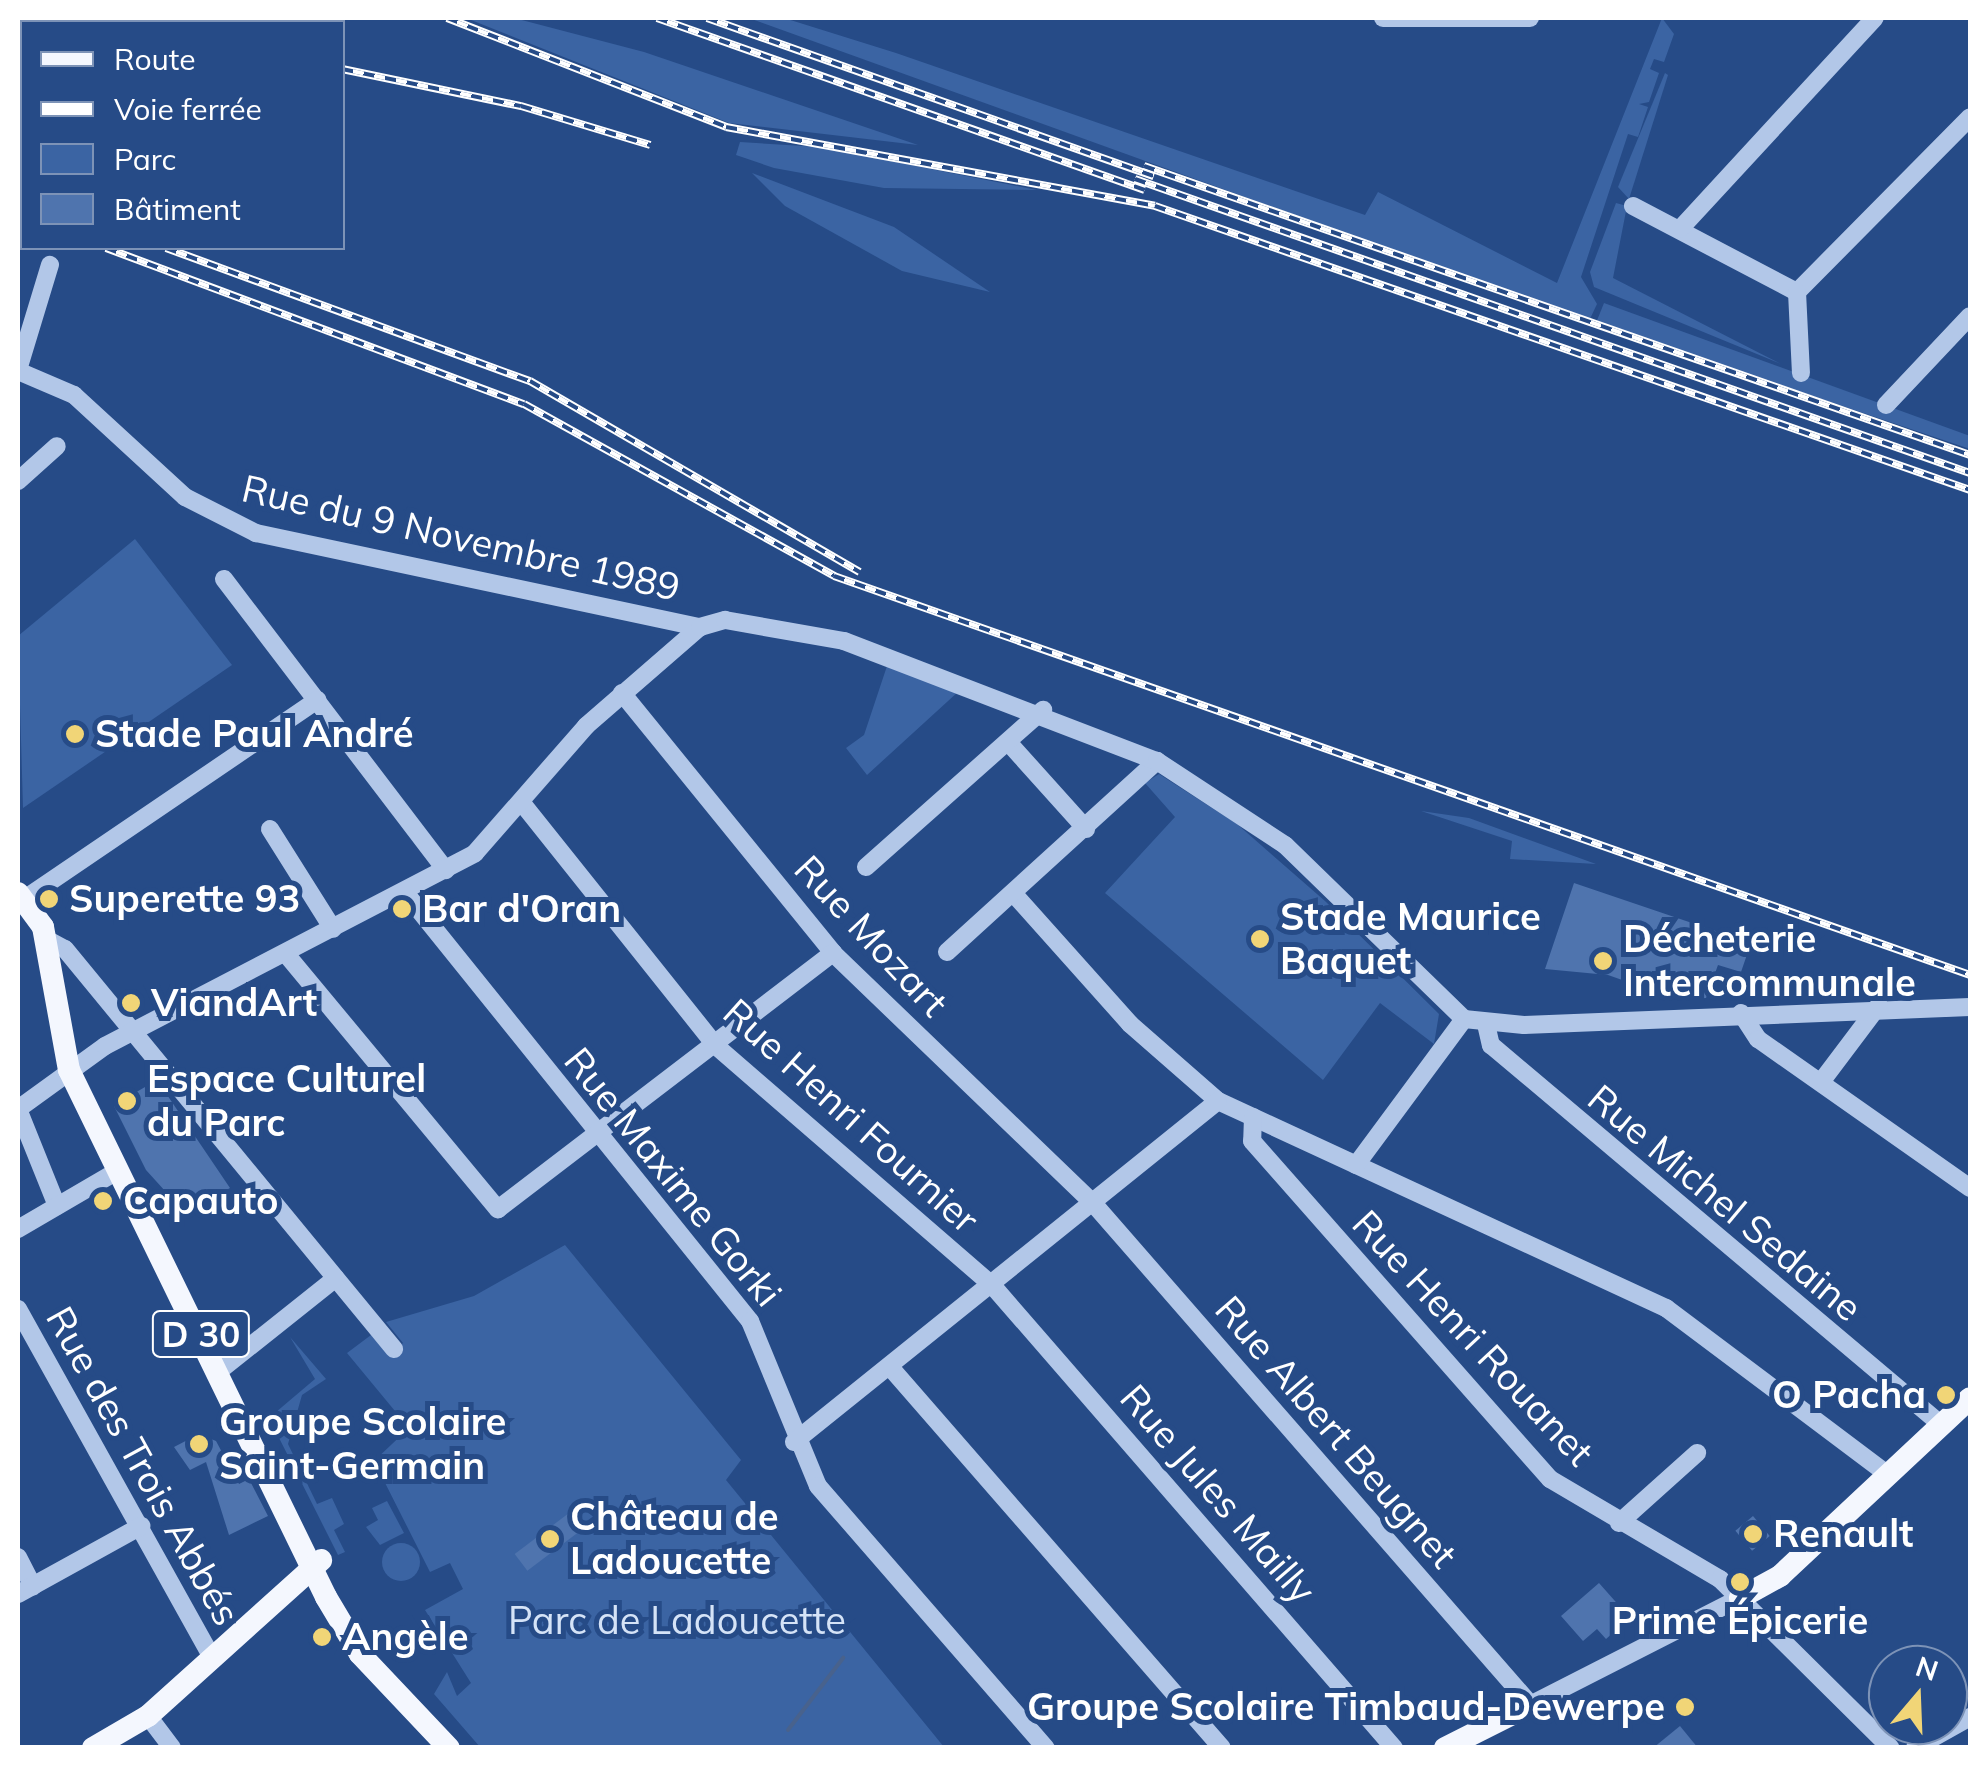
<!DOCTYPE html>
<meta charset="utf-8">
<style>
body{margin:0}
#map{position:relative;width:1988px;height:1765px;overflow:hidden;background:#264b87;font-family:Mulish,sans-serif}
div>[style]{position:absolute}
.green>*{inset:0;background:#3b64a3}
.round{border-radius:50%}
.stream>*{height:4px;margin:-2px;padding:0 2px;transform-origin:2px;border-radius:2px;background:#48628d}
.building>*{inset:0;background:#4f74ae;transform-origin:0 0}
.minor>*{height:18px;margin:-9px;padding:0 9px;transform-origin:9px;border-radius:9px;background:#b2c7e8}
.major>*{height:22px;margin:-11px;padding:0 11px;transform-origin:11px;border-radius:11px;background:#f4f7fe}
.rail>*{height:8px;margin-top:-4px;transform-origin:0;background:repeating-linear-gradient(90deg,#264b87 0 11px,#fff 0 22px);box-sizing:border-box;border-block:2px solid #fff}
.dots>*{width:28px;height:28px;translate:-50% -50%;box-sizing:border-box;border:5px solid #264b87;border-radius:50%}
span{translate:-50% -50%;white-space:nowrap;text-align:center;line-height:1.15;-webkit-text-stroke:10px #264b87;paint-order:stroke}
.shield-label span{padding:2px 8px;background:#264b87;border:2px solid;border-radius:8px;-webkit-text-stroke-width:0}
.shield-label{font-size:35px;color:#fff;font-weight:700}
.street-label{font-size:38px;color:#fff}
.poi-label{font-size:38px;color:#fff;font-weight:700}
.left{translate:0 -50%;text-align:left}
.right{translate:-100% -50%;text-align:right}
.park-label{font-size:38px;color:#d5e3f7}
.frame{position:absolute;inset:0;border:20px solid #fff;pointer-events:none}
.legend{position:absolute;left:20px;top:20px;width:325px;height:230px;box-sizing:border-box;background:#264b87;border:2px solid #7d93b7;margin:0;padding:12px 18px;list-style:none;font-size:30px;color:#fff}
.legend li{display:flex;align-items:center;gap:20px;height:50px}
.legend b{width:50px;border:2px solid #7d93b7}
.north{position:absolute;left:1868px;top:1645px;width:100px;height:100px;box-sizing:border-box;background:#264b87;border:2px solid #7d93b7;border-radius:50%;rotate:19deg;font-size:28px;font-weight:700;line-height:40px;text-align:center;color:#fff}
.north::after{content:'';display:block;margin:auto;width:35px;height:45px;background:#f1d577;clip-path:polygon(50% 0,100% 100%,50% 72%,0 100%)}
</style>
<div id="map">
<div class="green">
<div style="clip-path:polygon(466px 18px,514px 18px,644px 52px,918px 145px,729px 123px)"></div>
<div style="clip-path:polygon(749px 18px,784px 18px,896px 53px,1365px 215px,1378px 192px,1557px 283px,1662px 18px,1674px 34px,1664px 62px,1654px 59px,1650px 69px,1659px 73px,1649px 102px,1639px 104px,1648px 107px,1638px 137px,1628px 134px,1581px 277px,1597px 304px,1589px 321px)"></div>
<div style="clip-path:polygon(1665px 73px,1668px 75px,1629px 199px,1618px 187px)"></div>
<div style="clip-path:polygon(740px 142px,820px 147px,1037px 190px,884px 188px,774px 168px,736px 155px)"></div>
<div style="clip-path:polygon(752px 173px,894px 227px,990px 292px,902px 271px,785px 206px)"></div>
<div style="clip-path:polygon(1616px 203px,1627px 206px,1613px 278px,1781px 364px,1594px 287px,1590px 272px)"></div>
<div style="clip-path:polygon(1604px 303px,1970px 436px,1970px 449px,1596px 323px)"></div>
<div style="clip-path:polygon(135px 539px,232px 665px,23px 808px,18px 636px)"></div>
<div style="clip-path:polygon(887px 666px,959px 691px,867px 775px,846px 748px,864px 735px)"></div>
<div style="clip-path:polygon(1159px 774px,1237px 824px,1325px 901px,1439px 1014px,1434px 1044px,1380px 1003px,1323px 1080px,1105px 893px,1175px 817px,1145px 783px)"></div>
<div style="clip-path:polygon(1421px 811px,1469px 818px,1596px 864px,1510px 859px,1512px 841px)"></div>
<div style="clip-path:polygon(565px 1245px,741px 1460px,726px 1480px,944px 1747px,480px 1747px,434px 1694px,447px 1672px,457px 1696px,471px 1683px,425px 1610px,463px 1589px,450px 1563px,430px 1572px,374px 1461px,409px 1428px,347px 1353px,371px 1335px,388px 1355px,403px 1343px,386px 1322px,474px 1296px)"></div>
<div style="clip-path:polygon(290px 1337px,326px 1379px,302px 1395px,288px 1444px,317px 1504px,332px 1498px,344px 1524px,334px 1530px,345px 1552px,338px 1555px,269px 1418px,315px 1379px)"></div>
<div style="clip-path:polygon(387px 1501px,404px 1533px,380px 1545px,366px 1527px,378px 1520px,372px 1508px)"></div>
<div class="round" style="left:382px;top:1543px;width:38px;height:38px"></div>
</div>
<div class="stream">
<div style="left:788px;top:1730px;width:91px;rotate:-52.6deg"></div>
</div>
<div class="building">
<div style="clip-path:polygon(1574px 883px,1751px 943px,1741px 972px,1718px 965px,1706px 998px,1679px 1000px,1608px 975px,1545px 969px)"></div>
<div style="clip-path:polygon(157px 1080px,230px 1188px,185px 1213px,146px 1170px,114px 1106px,122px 1089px,133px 1094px)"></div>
<div style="clip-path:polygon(199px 1434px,216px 1441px,239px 1484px,249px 1479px,268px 1516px,229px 1535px,206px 1462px,190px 1470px,174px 1447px)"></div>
<div style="left:573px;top:1510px;width:21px;height:73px;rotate:53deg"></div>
<div style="left:1753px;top:1516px;width:26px;height:23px;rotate:50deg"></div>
<div style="clip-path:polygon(1599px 1583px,1630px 1618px,1606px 1639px,1597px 1629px,1583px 1641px,1561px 1616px)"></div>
<div style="clip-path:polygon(1680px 1726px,1698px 1748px,1653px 1748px)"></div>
</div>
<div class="minor">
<div style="left:1383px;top:18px;width:147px"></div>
<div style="left:1633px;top:206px;width:185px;rotate:27.7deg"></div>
<div style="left:1680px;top:229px;width:287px;rotate:-47.3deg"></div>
<div style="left:1797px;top:292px;width:246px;rotate:-45.3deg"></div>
<div style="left:1797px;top:292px;width:81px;rotate:87.2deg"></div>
<div style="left:18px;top:370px;width:110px;rotate:-73.1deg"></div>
<div style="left:18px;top:371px;width:61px;rotate:23.2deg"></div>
<div style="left:74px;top:395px;width:151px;rotate:42.6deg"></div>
<div style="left:185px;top:497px;width:80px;rotate:26.9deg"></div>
<div style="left:256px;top:533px;width:454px;rotate:12deg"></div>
<div style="left:1886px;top:405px;width:122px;rotate:-46.7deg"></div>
<div style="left:18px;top:481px;width:52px;rotate:-41.9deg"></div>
<div style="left:224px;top:579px;width:366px;rotate:52.7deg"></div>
<div style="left:622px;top:693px;width:335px;rotate:50.9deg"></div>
<div style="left:833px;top:953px;width:361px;rotate:43.9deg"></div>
<div style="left:1093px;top:1203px;width:665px;rotate:48.9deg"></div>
<div style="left:1008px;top:742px;width:117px;rotate:48.1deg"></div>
<div style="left:522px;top:803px;width:311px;rotate:51.4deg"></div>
<div style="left:716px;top:1046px;width:365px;rotate:40.9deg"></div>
<div style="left:992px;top:1285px;width:613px;rotate:49.03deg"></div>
<div style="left:270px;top:829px;width:118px;rotate:57.8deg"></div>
<div style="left:866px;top:867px;width:237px;rotate:-41.6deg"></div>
<div style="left:1013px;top:893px;width:176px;rotate:48.2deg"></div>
<div style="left:1130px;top:1024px;width:117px;rotate:41.2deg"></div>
<div style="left:1218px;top:1101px;width:494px;rotate:24.8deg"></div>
<div style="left:1666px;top:1308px;width:275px;rotate:36.9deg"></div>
<div style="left:407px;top:895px;width:547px;rotate:51.16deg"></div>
<div style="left:750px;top:1321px;width:178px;rotate:67.6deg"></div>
<div style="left:818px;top:1486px;width:347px;rotate:49deg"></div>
<div style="left:23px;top:900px;width:356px;rotate:-34.2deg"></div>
<div style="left:46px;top:939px;width:21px;rotate:28deg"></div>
<div style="left:65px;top:949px;width:518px;rotate:50.56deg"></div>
<div style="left:947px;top:952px;width:284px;rotate:-42.3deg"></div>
<div style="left:286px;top:954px;width:332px;rotate:50.3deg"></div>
<div style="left:498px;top:1209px;width:422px;rotate:-37.4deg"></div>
<div style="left:1741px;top:1013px;width:31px;rotate:57deg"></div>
<div style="left:1758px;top:1039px;width:259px;rotate:35.1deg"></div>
<div style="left:1486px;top:1024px;width:22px;rotate:77deg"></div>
<div style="left:1491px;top:1045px;width:583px;rotate:40.13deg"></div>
<div style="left:1821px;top:1082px;width:96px;rotate:-53deg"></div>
<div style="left:1253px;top:1117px;width:24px;rotate:92deg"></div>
<div style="left:1252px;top:1141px;width:451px;rotate:48.6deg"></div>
<div style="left:1550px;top:1479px;width:197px;rotate:30.5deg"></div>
<div style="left:1720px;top:1579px;width:240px;rotate:44.7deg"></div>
<div style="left:1356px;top:1165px;width:182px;rotate:-53.5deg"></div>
<div style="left:57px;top:1206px;width:105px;rotate:-111.9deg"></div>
<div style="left:18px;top:1109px;width:107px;rotate:-35.9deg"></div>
<div style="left:105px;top:1046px;width:417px;rotate:-27.5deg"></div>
<div style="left:475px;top:853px;width:169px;rotate:-48.8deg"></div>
<div style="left:586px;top:726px;width:151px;rotate:-41deg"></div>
<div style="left:700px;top:627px;width:26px;rotate:-16deg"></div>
<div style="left:725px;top:620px;width:121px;rotate:10deg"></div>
<div style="left:844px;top:641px;width:335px;rotate:21deg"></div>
<div style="left:1157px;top:761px;width:153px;rotate:33.3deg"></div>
<div style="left:1285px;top:845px;width:250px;rotate:44.2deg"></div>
<div style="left:1464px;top:1019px;width:60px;rotate:5.7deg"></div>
<div style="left:1524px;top:1025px;width:446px;rotate:-2.3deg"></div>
<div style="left:18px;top:1229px;width:117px;rotate:-30.3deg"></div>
<div style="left:18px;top:1309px;width:397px;rotate:60.9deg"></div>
<div style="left:890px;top:1367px;width:505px;rotate:48.93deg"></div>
<div style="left:219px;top:1371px;width:149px;rotate:-38.5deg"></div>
<div style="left:794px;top:1442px;width:544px;rotate:-38.81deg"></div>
<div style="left:1619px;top:1523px;width:105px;rotate:-41.9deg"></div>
<div style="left:18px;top:1557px;width:33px;rotate:63deg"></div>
<div style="left:18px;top:1594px;width:141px;rotate:-28.9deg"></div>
<div style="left:1526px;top:1707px;width:240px;rotate:-27deg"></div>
<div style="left:148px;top:1716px;width:40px;rotate:53deg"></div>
<div style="left:1915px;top:1748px;width:63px;rotate:-29.4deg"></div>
</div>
<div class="major">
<div style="left:18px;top:893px;width:42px;rotate:53.7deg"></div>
<div style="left:43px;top:927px;width:145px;rotate:79.7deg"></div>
<div style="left:69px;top:1070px;width:586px;rotate:64deg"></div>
<div style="left:326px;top:1597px;width:66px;rotate:59.2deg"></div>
<div style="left:360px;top:1654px;width:129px;rotate:46.6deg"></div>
<div style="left:1740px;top:1598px;width:46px;rotate:-28.8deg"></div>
<div style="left:1780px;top:1576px;width:260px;rotate:-43.1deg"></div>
<div style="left:93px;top:1748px;width:64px;rotate:-30.2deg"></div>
<div style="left:148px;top:1716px;width:233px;rotate:-42deg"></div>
<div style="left:1445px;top:1748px;width:91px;rotate:-26.8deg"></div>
</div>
<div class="rail">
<div style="left:447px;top:18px;width:300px;rotate:21.3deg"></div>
<div style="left:726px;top:127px;width:436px;rotate:10.4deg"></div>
<div style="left:1155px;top:206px;width:863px;rotate:19.21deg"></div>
<div style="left:657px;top:18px;width:517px;rotate:19.42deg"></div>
<div style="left:707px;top:18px;width:474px;rotate:19.5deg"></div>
<div style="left:18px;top:19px;width:24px;rotate:7deg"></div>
<div style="left:342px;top:69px;width:183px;rotate:11.7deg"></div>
<div style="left:521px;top:106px;width:135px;rotate:16.8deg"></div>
<div style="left:1144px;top:166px;width:875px;rotate:19.28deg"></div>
<div style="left:1135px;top:179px;width:885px;rotate:19.4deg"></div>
<div style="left:18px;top:193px;width:4px;rotate:27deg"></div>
<div style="left:18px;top:215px;width:4px;rotate:27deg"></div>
<div style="left:106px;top:248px;width:446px;rotate:20.5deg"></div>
<div style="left:524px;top:404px;width:355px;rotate:29deg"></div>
<div style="left:834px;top:576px;width:1204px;rotate:19.35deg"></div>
<div style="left:166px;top:248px;width:388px;rotate:20.1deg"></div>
<div style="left:530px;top:381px;width:381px;rotate:30.1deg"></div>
</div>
<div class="dots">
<div style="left:75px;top:734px;background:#f1d577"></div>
<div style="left:49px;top:899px;background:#f1d577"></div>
<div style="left:402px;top:909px;background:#f1d577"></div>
<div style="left:1260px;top:939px;background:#f1d577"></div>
<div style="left:1603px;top:961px;background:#f1d577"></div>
<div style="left:131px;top:1003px;background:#f1d577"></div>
<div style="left:127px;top:1101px;background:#f1d577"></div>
<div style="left:103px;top:1201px;background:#f1d577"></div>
<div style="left:1946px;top:1395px;background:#f1d577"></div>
<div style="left:199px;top:1444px;background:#f1d577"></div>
<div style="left:1753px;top:1534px;background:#f1d577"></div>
<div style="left:550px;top:1539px;background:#f1d577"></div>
<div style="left:1740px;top:1582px;background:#f1d577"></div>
<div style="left:322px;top:1637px;background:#f1d577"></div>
<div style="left:1685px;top:1707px;background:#f1d577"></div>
</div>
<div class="shield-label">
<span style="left:201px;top:1334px">D 30</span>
</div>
<div class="street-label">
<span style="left:461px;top:538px;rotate:13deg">Rue du 9 Novembre 1989</span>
<span style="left:871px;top:936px;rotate:47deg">Rue Mozart</span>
<span style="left:851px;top:1116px;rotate:42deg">Rue Henri Fournier</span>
<span style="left:673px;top:1177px;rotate:51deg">Rue Maxime Gorki</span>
<span style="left:1725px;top:1203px;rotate:40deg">Rue Michel Sedaine</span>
<span style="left:1473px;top:1338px;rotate:47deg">Rue Henri Rouanet</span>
<span style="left:1336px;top:1432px;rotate:49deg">Rue Albert Beugnet</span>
<span style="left:143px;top:1466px;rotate:61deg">Rue des Trois Abbés</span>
<span style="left:1218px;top:1494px;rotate:49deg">Rue Jules Mailly</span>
</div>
<div class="poi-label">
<span class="left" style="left:95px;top:734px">Stade Paul André</span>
<span class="left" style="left:69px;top:899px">Superette 93</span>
<span class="left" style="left:422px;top:909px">Bar d'Oran</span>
<span class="left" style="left:1280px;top:939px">Stade Maurice<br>Baquet</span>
<span class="left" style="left:1623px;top:961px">Décheterie<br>Intercommunale</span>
<span class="left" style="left:151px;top:1003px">ViandArt</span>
<span class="left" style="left:147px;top:1101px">Espace Culturel<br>du Parc</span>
<span class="left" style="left:123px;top:1201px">Capauto</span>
<span class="right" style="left:1926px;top:1395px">O Pacha</span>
<span class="left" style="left:219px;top:1444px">Groupe Scolaire<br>Saint-Germain</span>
<span class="left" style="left:570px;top:1539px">Château de<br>Ladoucette</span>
<span class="left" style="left:1773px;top:1534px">Renault</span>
<span style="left:1740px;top:1621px">Prime Épicerie</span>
<span class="left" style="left:342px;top:1637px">Angèle</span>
<span class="right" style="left:1665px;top:1707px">Groupe Scolaire Timbaud-Dewerpe</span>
</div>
<div class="park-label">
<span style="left:677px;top:1621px">Parc de Ladoucette</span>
</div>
<div class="frame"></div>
<ul class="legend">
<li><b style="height:12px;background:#f4f7fe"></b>Route</li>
<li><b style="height:12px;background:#fff"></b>Voie ferrée</li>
<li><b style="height:28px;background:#3b64a3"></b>Parc</li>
<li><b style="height:28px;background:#4f74ae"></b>Bâtiment</li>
</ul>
<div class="north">N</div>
</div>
